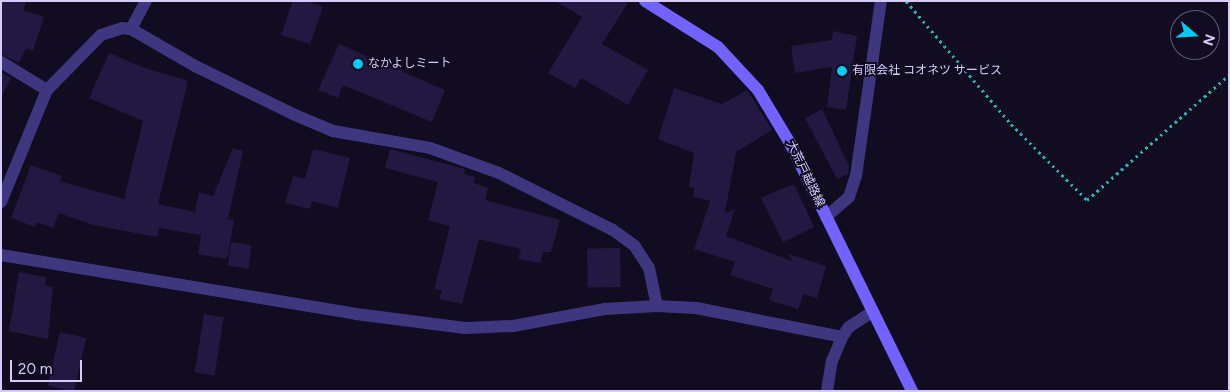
<!DOCTYPE html>
<meta charset="utf-8">
<style>
body{margin:0}
#map{position:relative;width:1230px;height:392px;overflow:hidden;background:#110c20;font-family:Figtree,"Noto Sans JP",sans-serif}
div>[style]{position:absolute}
.building>*{inset:0;background:#231841;transform-origin:0 0}
.path>*{height:3px;margin-top:-1.5px;transform-origin:0;background:repeating-linear-gradient(90deg,#2bb1b3 0 2.5px,transparent 0 6.5px)}
.minor>*{height:12px;margin:-6px;padding:0 6px;transform-origin:6px;border-radius:6px;background:#3f3680}
.secondary>*{height:12px;margin:-6px;padding:0 6px;transform-origin:6px;border-radius:6px;background:#7262ff}
.dots>*{width:14px;height:14px;translate:-50% -50%;box-sizing:border-box;border:2px solid #110c20;border-radius:50%}
span{translate:-50% -50%;white-space:nowrap;text-align:center;line-height:1.15;-webkit-text-stroke:4px #110c20;paint-order:stroke}
.poi-label{font-size:12px;color:#d5cbff}
.left{translate:0 -50%;text-align:left}
.street-label{font-size:12px;color:#d5cbff}
.frame{position:absolute;inset:0;border:2px solid #d5cbff;pointer-events:none}
.north{position:absolute;left:1170px;top:10px;width:50px;height:50px;box-sizing:border-box;background:#110c20;border:1px solid #5f5879;border-radius:50%;rotate:109deg;font-size:14px;font-weight:700;line-height:20px;text-align:center;color:#d5cbff}
.north::after{content:'';display:block;margin:auto;width:18px;height:22px;background:#00cbf6;clip-path:polygon(50% 0,100% 100%,50% 72%,0 100%)}
.scale{position:absolute;left:10px;top:360px;width:72px;height:22px;box-sizing:border-box;border:2px solid #d5cbff;border-top:0;padding-left:6px;font-size:15px;line-height:18px;white-space:nowrap;color:#d5cbff;-webkit-text-stroke:4px #110c20;paint-order:stroke}
</style>
<div id="map">
<div class="building">
<div style="clip-path:polygon(1px 1px,26px 1px,23px 10px,44px 17px,33px 51px,26px 48px,19px 63px,1px 54px)"></div>
<div style="clip-path:polygon(293px 1px,308px 1px,323px 7px,310px 44px,281px 35px)"></div>
<div style="clip-path:polygon(555px 1px,629px 1px,602px 44px,648px 70px,628px 105px,581px 78px,575px 88px,548px 73px,582px 17px)"></div>
<div style="clip-path:polygon(833px 31px,857px 36px,846px 110px,827px 107px,832px 67px,795px 73px,791px 46px,832px 40px)"></div>
<div style="clip-path:polygon(339px 44px,445px 90px,432px 122px,343px 85px,338px 98px,318px 90px)"></div>
<div style="clip-path:polygon(109px 53px,145px 68px,188px 81px,158px 204px,195px 212px,199px 192px,213px 196px,233px 148px,243px 151px,228px 219px,234px 220px,227px 259px,198px 254px,201px 235px,159px 228px,157px 237px,93px 225px,59px 213px,53px 228px,37px 222px,35px 227px,11px 218px,31px 165px,62px 176px,60px 181px,124px 199px,143px 121px,89px 98px)"></div>
<div style="clip-path:polygon(1px 72px,11px 78px,1px 98px)"></div>
<div style="clip-path:polygon(674px 88px,722px 104px,747px 90px,749px 93px,772px 130px,736px 152px,725px 213px,735px 209px,726px 236px,792px 261px,789px 254px,826px 266px,817px 298px,804px 294px,798px 309px,769px 300px,773px 289px,730px 275px,735px 262px,694px 249px,710px 201px,693px 197px,694px 188px,689px 187px,694px 153px,658px 139px)"></div>
<div style="clip-path:polygon(822px 109px,849px 166px,848px 174px,837px 179px,805px 118px)"></div>
<div style="clip-path:polygon(313px 149px,350px 158px,338px 208px,312px 201px,309px 209px,285px 203px,293px 176px,305px 179px)"></div>
<div style="clip-path:polygon(390px 149px,465px 169px,464px 174px,475px 177px,474px 183px,488px 188px,485px 200px,560px 220px,551px 252px,543px 252px,540px 263px,518px 259px,521px 249px,479px 239px,462px 304px,439px 299px,442px 291px,434px 289px,450px 226px,428px 220px,438px 182px,385px 168px)"></div>
<div style="clip-path:polygon(791px 185px,795px 186px,814px 227px,783px 242px,761px 198px)"></div>
<div style="left:231px;top:242px;width:21px;height:24px;rotate:8deg"></div>
<div style="left:620px;top:248px;width:39px;height:33px;rotate:89deg"></div>
<div style="clip-path:polygon(19px 272px,46px 277px,45px 285px,53px 287px,48px 339px,9px 331px)"></div>
<div style="left:204px;top:314px;width:20px;height:59px;rotate:9deg"></div>
<div style="left:60px;top:332px;width:27px;height:55px;rotate:13deg"></div>
</div>
<div class="path">
<div style="left:906px;top:1px;width:162px;rotate:49.5deg"></div>
<div style="left:1011px;top:124px;width:107px;rotate:45deg"></div>
<div style="left:1087px;top:200px;width:189px;rotate:-41.4deg"></div>
</div>
<div class="minor">
<div style="left:131px;top:29px;width:74px;rotate:30deg"></div>
<div style="left:195px;top:66px;width:111px;rotate:26.1deg"></div>
<div style="left:295px;top:115px;width:41px;rotate:22.8deg"></div>
<div style="left:333px;top:131px;width:98px;rotate:9.9deg"></div>
<div style="left:430px;top:148px;width:73px;rotate:19.9deg"></div>
<div style="left:499px;top:173px;width:127px;rotate:26.6deg"></div>
<div style="left:613px;top:230px;width:26px;rotate:36deg"></div>
<div style="left:634px;top:245px;width:27px;rotate:57deg"></div>
<div style="left:649px;top:268px;width:39px;rotate:78deg"></div>
<div style="left:1px;top:62px;width:54px;rotate:31.3deg"></div>
<div style="left:1px;top:202px;width:121px;rotate:-67.7deg"></div>
<div style="left:47px;top:90px;width:77px;rotate:-45.5deg"></div>
<div style="left:101px;top:35px;width:22px;rotate:-18deg"></div>
<div style="left:122px;top:28px;width:9px;rotate:6deg"></div>
<div style="left:131px;top:29px;width:32px;rotate:-62deg"></div>
<div style="left:826px;top:217px;width:30px;rotate:-41deg"></div>
<div style="left:849px;top:197px;width:22px;rotate:-72deg"></div>
<div style="left:856px;top:176px;width:177px;rotate:-81.9deg"></div>
<div style="left:1px;top:255px;width:360px;rotate:9.4deg"></div>
<div style="left:356px;top:314px;width:110px;rotate:7.3deg"></div>
<div style="left:465px;top:328px;width:48px;rotate:-2.4deg"></div>
<div style="left:513px;top:326px;width:94px;rotate:-10.5deg"></div>
<div style="left:605px;top:309px;width:52px;rotate:-3.3deg"></div>
<div style="left:657px;top:306px;width:39px;rotate:3deg"></div>
<div style="left:696px;top:308px;width:149px;rotate:11.2deg"></div>
<div style="left:827px;top:391px;width:30px;rotate:-81deg"></div>
<div style="left:832px;top:361px;width:26px;rotate:-67deg"></div>
<div style="left:842px;top:337px;width:12px;rotate:-55deg"></div>
<div style="left:849px;top:327px;width:27px;rotate:-33deg"></div>
</div>
<div class="secondary">
<div style="left:645px;top:1px;width:86px;rotate:32.2deg"></div>
<div style="left:718px;top:47px;width:59px;rotate:47.1deg"></div>
<div style="left:758px;top:90px;width:64px;rotate:59deg"></div>
<div style="left:791px;top:145px;width:274px;rotate:63.8deg"></div>
</div>
<div class="dots">
<div style="left:358px;top:64px;background:#00cbf6"></div>
<div style="left:842px;top:71px;background:#00cbf6"></div>
</div>
<div class="poi-label">
<span class="left" style="left:368px;top:64px">なかよしミート</span>
<span class="left" style="left:852px;top:71px">有限会社 コオネツ サービス</span>
</div>
<div class="street-label">
<span style="left:805px;top:174px;rotate:64deg">大荒戸越路線</span>
</div>
<div class="frame"></div>
<div class="north">N</div>
<div class="scale">20 m</div>
</div>
